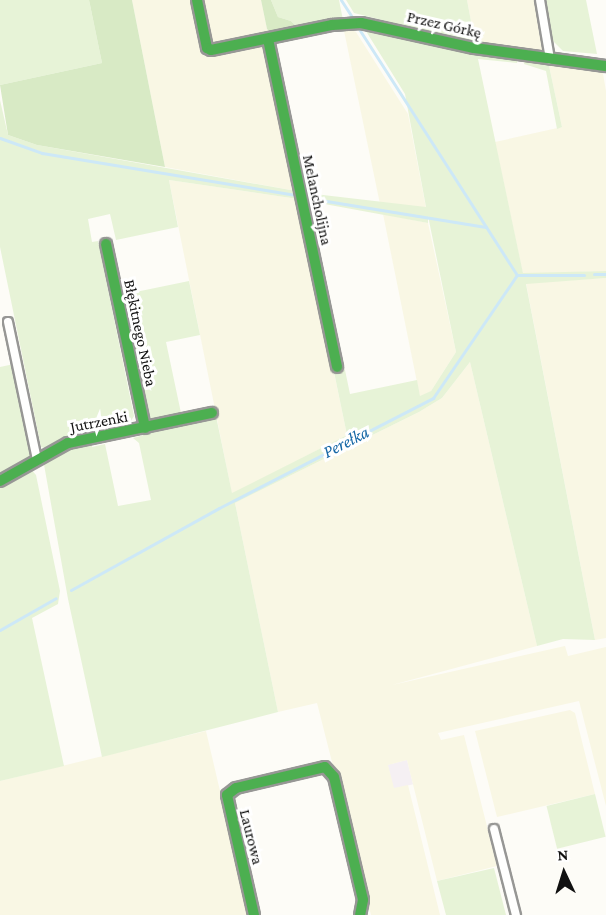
<!DOCTYPE html>
<meta charset="utf-8">
<style>
body{margin:0}
#map{position:relative;width:606px;height:915px;overflow:hidden;background:#fdfcf7;font-family:"Crimson Pro",serif}
div>[style]{position:absolute}
.industrial>*{inset:0;background:#f5f0f3;transform-origin:0 0}
.farmland>*{inset:0;background:#f9f7e4}
.green>*{inset:0;background:#e7f3d7;transform-origin:0 0}
.forest>*{inset:0;background:#d8eac5}
.stream>*{height:3px;margin:-1.5px;padding:0 1.5px;transform-origin:1.5px;border-radius:1.5px;background:#cde8f7}
.roads{filter:drop-shadow(2px 0 #979795) drop-shadow(-2px 0 #979795) drop-shadow(0 2px #979795) drop-shadow(0 -2px #979795)}
.street>*{height:8px;margin:-4px;padding:0 4px;transform-origin:4px;border-radius:4px;background:#fffffe}
.fast>*{height:10px;margin:-5px;padding:0 5px;transform-origin:5px;border-radius:5px;background:#4caf50}
span{translate:-50% -50%;white-space:nowrap;text-align:center;line-height:1.15;-webkit-text-stroke:6px #fff;paint-order:stroke}
.street-label{font-size:16px;color:#111}
.water-label{font-size:18px;color:#1768a6;font-style:italic}
.north{position:absolute;left:534px;top:843px;width:60px;height:60px;-webkit-text-stroke:4px #fff;paint-order:stroke;rotate:356deg;font-size:16px;font-weight:700;line-height:24px;text-align:center;color:#111}
.north::after{content:'';display:block;margin:auto;width:21px;height:27px;background:#111;clip-path:polygon(50% 0,100% 100%,50% 72%,0 100%)}
</style>
<div id="map">
<div class="industrial">
<div style="left:407px;top:760px;width:25px;height:20px;rotate:76deg"></div>
</div>
<div class="farmland">
<div style="clip-path:polygon(132px 0,193px 0,205px 55px,265px 43px,296px 191px,165px 167px)"></div>
<div style="clip-path:polygon(202px 0,261px 0,267px 29px,272px 34px,216px 45px,211px 40px)"></div>
<div style="clip-path:polygon(467px 0,536px 0,547px 54px,475px 43px)"></div>
<div style="clip-path:polygon(343px 26px,356px 32px,408px 114px,426px 208px,380px 204px)"></div>
<div style="clip-path:polygon(548px 61px,602px 68px,606px 91px,606px 271px,523px 274px,495px 142px,562px 127px)"></div>
<div style="clip-path:polygon(169px 180px,298px 199px,347px 435px,232px 494px)"></div>
<div style="clip-path:polygon(383px 214px,428px 223px,456px 352px,431px 391px,420px 397px)"></div>
<div style="clip-path:polygon(606px 278px,606px 638px,595px 640px,526px 283px)"></div>
<div style="clip-path:polygon(470px 362px,537px 646px,392px 685px,565px 646px,568px 656px,606px 647px,606px 806px,579px 701px,438px 733px,441px 740px,464px 735px,497px 866px,437px 881px,407px 760px,388px 765px,394px 788px,408px 785px,440px 915px,371px 915px,317px 703px,278px 712px,235px 503px,419px 412px,442px 398px)"></div>
<div style="clip-path:polygon(570px 710px,575px 713px,595px 794px,497px 817px,475px 731px)"></div>
<div style="clip-path:polygon(206px 731px,249px 915px,0 915px,0 781px)"></div>
</div>
<div class="green">
<div style="clip-path:polygon(0 0,89px 0,102px 63px,0 85px)"></div>
<div style="clip-path:polygon(271px 0,339px 0,343px 20px,298px 28px,291px 21px,278px 17px)"></div>
<div style="clip-path:polygon(346px 0,467px 0,475px 43px,354px 13px)"></div>
<div style="clip-path:polygon(544px 0,586px 0,597px 54px,563px 51px,553px 41px)"></div>
<div style="clip-path:polygon(364px 28px,435px 46px,518px 57px,517px 63px,478px 59px,523px 273px,606px 271px,606px 278px,526px 284px,595px 640px,563px 639px,537px 646px,470px 362px,442px 398px,419px 412px,235px 503px,278px 712px,102px 757px,68px 599px,43px 459px,72px 445px,91px 441px,92px 447px,105px 444px,118px 506px,151px 500px,139px 443px,133px 438px,216px 416px,232px 493px,347px 435px,334px 372px,345px 370px,350px 394px,417px 380px,420px 396px,431px 391px,456px 352px,428px 216px,428px 223px,308px 201px,306px 193px,426px 207px,405px 94px)"></div>
<div style="clip-path:polygon(525px 58px,548px 61px,562px 127px,557px 129px,546px 71px,524px 64px)"></div>
<div style="clip-path:polygon(0 100px,8px 135px,37px 145px,296px 191px,298px 199px,169px 180px,178px 227px,116px 240px,110px 214px,88px 219px,92px 242px,98px 241px,134px 416px,129px 424px,69px 437px,45px 448px,41px 447px,0 247px)"></div>
<div style="clip-path:polygon(189px 281px,200px 335px,166px 342px,181px 413px,153px 419px,146px 415px,121px 295px)"></div>
<div style="clip-path:polygon(14px 364px,33px 450px,28px 459px,0 476px,0 367px)"></div>
<div style="clip-path:polygon(29px 467px,36px 475px,60px 591px,58px 604px,32px 618px,64px 766px,0 781px,0 485px)"></div>
<div style="left:595px;top:794px;width:44px;height:50px;rotate:76deg"></div>
<div style="clip-path:polygon(494px 868px,506px 915px,446px 915px,437px 881px)"></div>
</div>
<div class="forest">
<div style="clip-path:polygon(89px 0,132px 0,165px 167px,37px 145px,8px 135px,0 85px,102px 63px)"></div>
<div style="clip-path:polygon(261px 0,271px 0,278px 17px,291px 21px,298px 28px,272px 34px,267px 29px)"></div>
</div>
<div class="stream">
<div style="left:341px;top:0;width:20px;rotate:57deg"></div>
<div style="left:359px;top:29px;width:292px;rotate:57.3deg"></div>
<div style="left:0;top:138px;width:45px;rotate:19.7deg"></div>
<div style="left:42px;top:153px;width:257px;rotate:9.4deg"></div>
<div style="left:308px;top:198px;width:180px;rotate:9.3deg"></div>
<div style="left:594px;top:274px;width:12px"></div>
<div style="left:71px;top:590px;width:169px;rotate:-29deg"></div>
<div style="left:219px;top:508px;width:241px;rotate:-27.2deg"></div>
<div style="left:433px;top:398px;width:149px;rotate:-55.7deg"></div>
<div style="left:517px;top:275px;width:67px"></div>
<div style="left:0;top:630px;width:64px;rotate:-29.7deg"></div>
</div>
<div class="roads">
<div class="street">
<div style="left:540px;top:0;width:60px;rotate:80.4deg"></div>
<div style="left:8px;top:322px;width:141px;rotate:78.1deg"></div>
<div style="left:494px;top:829px;width:89px;rotate:75.7deg"></div>
</div>
<div class="fast">
<div style="left:197px;top:0;width:49px;rotate:78.2deg"></div>
<div style="left:207px;top:48px;width:4px;rotate:27deg"></div>
<div style="left:211px;top:50px;width:124px;rotate:-11.7deg"></div>
<div style="left:332px;top:25px;width:29px;rotate:-4deg"></div>
<div style="left:361px;top:23px;width:116px;rotate:12.5deg"></div>
<div style="left:474px;top:48px;width:133px;rotate:7.8deg"></div>
<div style="left:268px;top:39px;width:335px;rotate:78.1deg"></div>
<div style="left:106px;top:244px;width:188px;rotate:78deg"></div>
<div style="left:0;top:481px;width:78px;rotate:-29.2deg"></div>
<div style="left:68px;top:443px;width:147px;rotate:-11.8deg"></div>
<div style="left:254px;top:915px;width:123px;rotate:-102.7deg"></div>
<div style="left:227px;top:795px;width:11px;rotate:-38deg"></div>
<div style="left:236px;top:788px;width:91px;rotate:-13.3deg"></div>
<div style="left:325px;top:767px;width:13px;rotate:48deg"></div>
<div style="left:334px;top:777px;width:126px;rotate:76.7deg"></div>
<div style="left:363px;top:900px;width:15px;rotate:101deg"></div>
</div>
</div>
<div class="street-label">
<span style="left:444px;top:25px;rotate:13deg">Przez Górkę</span>
<span style="left:317px;top:200px;rotate:78deg">Melancholijna</span>
<span style="left:140px;top:333px;rotate:78deg">Błękitnego Nieba</span>
<span style="left:99px;top:422px;rotate:-11deg">Jutrzenki</span>
<span style="left:251px;top:837px;rotate:76deg">Laurowa</span>
</div>
<div class="water-label">
<span style="left:346px;top:442px;rotate:-27deg">Perełka</span>
</div>
<div class="north">N</div>
</div>
